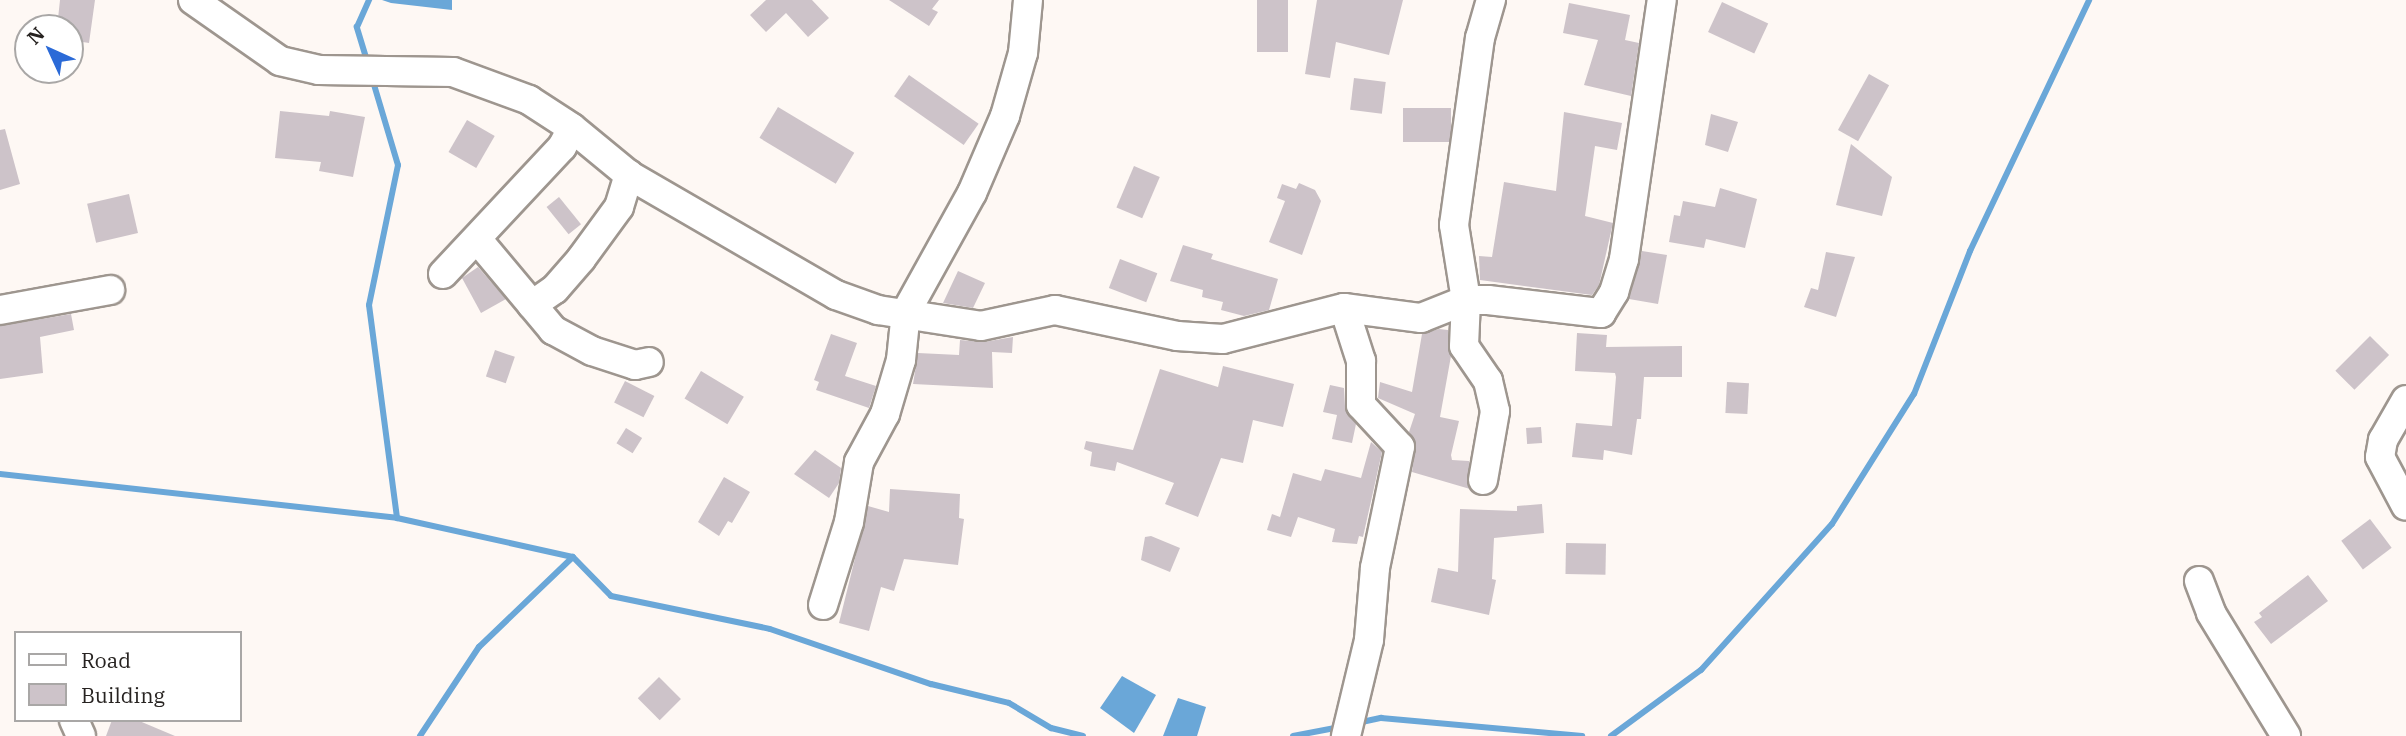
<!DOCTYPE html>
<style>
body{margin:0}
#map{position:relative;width:2406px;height:736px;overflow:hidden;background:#fef8f4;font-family:"IBM Plex Serif",serif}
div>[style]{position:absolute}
.water>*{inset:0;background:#6aa7d8}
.stream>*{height:6px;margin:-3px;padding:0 3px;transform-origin:3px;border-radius:3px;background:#6aa7d8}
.building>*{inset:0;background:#cdc3c9;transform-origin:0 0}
.roads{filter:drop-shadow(2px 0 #9e968f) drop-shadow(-2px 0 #9e968f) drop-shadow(0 2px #9e968f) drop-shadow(0 -2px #9e968f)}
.minor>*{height:28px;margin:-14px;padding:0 14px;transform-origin:14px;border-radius:14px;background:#fff}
span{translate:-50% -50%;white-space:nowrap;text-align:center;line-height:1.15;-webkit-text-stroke:5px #fff;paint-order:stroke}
.legend{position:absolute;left:14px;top:631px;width:228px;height:91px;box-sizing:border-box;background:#fff;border:2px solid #a9a7a6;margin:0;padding:9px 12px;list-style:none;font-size:21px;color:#272321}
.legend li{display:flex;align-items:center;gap:14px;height:35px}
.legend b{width:35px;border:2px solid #a9a7a6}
.north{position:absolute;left:14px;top:14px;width:70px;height:70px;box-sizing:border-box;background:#fff;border:2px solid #a9a7a6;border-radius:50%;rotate:315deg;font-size:19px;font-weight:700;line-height:28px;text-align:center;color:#272321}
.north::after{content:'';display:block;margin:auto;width:24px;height:32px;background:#2b6ad7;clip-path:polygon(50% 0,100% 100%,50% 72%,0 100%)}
</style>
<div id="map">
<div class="water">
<div style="clip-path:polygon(382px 0,452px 0,452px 10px,391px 3px)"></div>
<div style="clip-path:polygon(1122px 676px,1156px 695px,1134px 733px,1100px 708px)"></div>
<div style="clip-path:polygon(1178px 698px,1206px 707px,1197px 736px,1163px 736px)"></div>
</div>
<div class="stream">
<div style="left:368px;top:64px;width:39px;rotate:-107deg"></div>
<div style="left:357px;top:27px;width:30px;rotate:-66deg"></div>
<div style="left:372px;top:78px;width:91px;rotate:73.4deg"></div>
<div style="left:398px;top:165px;width:143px;rotate:101.7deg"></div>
<div style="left:369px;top:305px;width:215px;rotate:82.5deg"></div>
<div style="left:0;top:474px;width:399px;rotate:6.3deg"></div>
<div style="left:397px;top:518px;width:180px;rotate:12.5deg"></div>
<div style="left:573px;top:557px;width:54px;rotate:45.7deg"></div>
<div style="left:611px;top:596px;width:162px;rotate:11.7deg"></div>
<div style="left:770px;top:629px;width:170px;rotate:18.9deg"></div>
<div style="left:931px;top:684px;width:80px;rotate:13.7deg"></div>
<div style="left:1009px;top:703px;width:49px;rotate:30.8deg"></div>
<div style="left:1051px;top:728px;width:33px;rotate:14deg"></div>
<div style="left:1357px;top:723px;width:25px;rotate:-12deg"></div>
<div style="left:1381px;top:718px;width:202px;rotate:5.1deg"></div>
<div style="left:420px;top:736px;width:107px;rotate:-56.5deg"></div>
<div style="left:479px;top:647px;width:130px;rotate:-43.8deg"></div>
<div style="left:1293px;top:736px;width:48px;rotate:-10.8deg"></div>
<div style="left:1611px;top:736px;width:112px;rotate:-36.3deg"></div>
<div style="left:1701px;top:670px;width:196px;rotate:-48.1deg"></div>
<div style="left:1832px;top:524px;width:154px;rotate:-57.8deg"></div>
<div style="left:1914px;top:394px;width:154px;rotate:-68.6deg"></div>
<div style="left:1970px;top:251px;width:278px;rotate:-64.6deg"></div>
</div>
<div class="building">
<div style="clip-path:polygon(60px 0,95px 0,89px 43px,70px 40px,70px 28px,57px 28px)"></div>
<div style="clip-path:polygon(766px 0,812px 0,829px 18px,808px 37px,786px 13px,766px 32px,750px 15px)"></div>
<div style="clip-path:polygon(889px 0,939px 0,932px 9px,938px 12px,929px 26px)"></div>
<div style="left:1257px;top:0;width:31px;height:52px"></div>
<div style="clip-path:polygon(1317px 0,1403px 0,1389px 55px,1336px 42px,1330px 78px,1305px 74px)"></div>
<div style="left:1722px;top:2px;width:51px;height:33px;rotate:25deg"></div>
<div style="clip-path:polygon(1569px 3px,1630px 15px,1625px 40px,1639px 43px,1631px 96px,1584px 85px,1598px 40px,1563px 33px)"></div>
<div style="left:1869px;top:74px;width:23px;height:64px;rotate:29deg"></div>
<div style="left:909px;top:75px;width:85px;height:26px;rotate:35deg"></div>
<div style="left:1354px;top:78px;width:32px;height:32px;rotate:7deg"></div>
<div style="left:778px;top:107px;width:89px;height:36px;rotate:31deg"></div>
<div style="left:1403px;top:108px;width:48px;height:34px"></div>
<div style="clip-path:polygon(280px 111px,329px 116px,330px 111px,365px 117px,353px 177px,319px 171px,321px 162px,275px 158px)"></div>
<div style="clip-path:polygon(1564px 112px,1622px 123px,1617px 150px,1595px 146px,1585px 216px,1613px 223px,1599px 285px,1592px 295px,1480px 280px,1479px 256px,1492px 257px,1504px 182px,1556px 191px)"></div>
<div style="clip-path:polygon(1711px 114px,1738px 122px,1728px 152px,1705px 145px)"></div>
<div style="left:467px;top:120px;width:32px;height:37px;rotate:30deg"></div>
<div style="clip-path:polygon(5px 129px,20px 184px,0 190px,0 130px)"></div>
<div style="clip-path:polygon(1851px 144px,1892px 177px,1882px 216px,1836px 205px)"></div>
<div style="left:1134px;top:166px;width:28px;height:45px;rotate:23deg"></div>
<div style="clip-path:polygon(1299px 183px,1315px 190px,1321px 201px,1302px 255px,1269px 242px,1285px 201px,1277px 198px,1282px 184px,1296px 189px)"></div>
<div style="clip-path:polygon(1720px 188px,1757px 199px,1745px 248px,1706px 239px,1704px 248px,1669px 242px,1674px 215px,1680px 216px,1683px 201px,1715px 207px)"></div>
<div style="left:129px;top:194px;width:40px;height:43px;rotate:77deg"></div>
<div style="left:559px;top:197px;width:35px;height:16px;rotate:51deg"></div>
<div style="clip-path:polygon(1183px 245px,1213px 254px,1211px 259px,1278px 279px,1269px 310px,1244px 316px,1221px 310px,1223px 302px,1202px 297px,1203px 290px,1170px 281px)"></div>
<div style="clip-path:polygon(1642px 251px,1667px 255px,1658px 304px,1629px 299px)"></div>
<div style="clip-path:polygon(1826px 252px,1855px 257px,1836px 317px,1804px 307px,1811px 288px,1818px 290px)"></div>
<div style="left:1120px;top:259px;width:40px;height:31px;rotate:21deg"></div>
<div style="clip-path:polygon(478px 267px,506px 299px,481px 313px,462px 278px)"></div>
<div style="clip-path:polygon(958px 271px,985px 283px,973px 308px,943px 303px)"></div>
<div style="clip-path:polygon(71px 314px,74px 330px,40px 337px,43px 373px,0 379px,0 326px)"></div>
<div style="clip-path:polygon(1439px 329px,1448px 330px,1451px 356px,1440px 417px,1459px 421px,1451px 455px,1452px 460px,1469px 461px,1470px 489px,1412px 472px,1416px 443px,1409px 432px,1415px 414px,1378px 398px,1380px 382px,1412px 392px,1422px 334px)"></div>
<div style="clip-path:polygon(1577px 333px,1607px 335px,1606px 347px,1682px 346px,1682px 377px,1644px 377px,1641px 419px,1637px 419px,1632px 455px,1604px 450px,1603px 460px,1572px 457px,1576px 423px,1612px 426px,1616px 377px,1615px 373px,1575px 371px)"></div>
<div style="clip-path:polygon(831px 334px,857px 343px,845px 376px,876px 386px,869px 408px,816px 390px,819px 382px,814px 380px)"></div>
<div style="left:2370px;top:336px;width:27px;height:49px;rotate:45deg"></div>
<div style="clip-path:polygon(1013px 337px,1012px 353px,992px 352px,993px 388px,913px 384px,918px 353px,959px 355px,960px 340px,984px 342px)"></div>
<div style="left:495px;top:350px;width:21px;height:28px;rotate:19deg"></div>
<div style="clip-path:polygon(1223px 366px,1294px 384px,1283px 427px,1253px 420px,1243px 463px,1221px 458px,1198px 517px,1165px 504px,1174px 483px,1117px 462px,1115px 471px,1090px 466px,1092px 452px,1084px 449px,1086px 441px,1133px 450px,1160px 369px,1218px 387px)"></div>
<div style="left:701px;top:371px;width:50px;height:32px;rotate:31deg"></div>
<div style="left:625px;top:381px;width:33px;height:24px;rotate:27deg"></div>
<div style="left:1727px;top:382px;width:22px;height:31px;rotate:3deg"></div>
<div style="clip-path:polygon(1330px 385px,1344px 388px,1345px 406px,1356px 424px,1352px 443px,1332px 439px,1337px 415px,1323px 412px)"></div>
<div style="left:1541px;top:427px;width:16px;height:15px;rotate:86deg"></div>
<div style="left:626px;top:428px;width:19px;height:18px;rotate:32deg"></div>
<div style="clip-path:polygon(1371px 442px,1382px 452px,1363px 537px,1359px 536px,1357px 544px,1332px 542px,1335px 529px,1298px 517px,1291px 537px,1267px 530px,1272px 514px,1280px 517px,1293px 473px,1321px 481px,1325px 469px,1361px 478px)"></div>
<div style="clip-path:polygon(815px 450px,841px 468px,839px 483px,829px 498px,794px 474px)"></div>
<div style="clip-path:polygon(724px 477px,750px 492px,732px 523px,728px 521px,719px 536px,698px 522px)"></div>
<div style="clip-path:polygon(890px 489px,960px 494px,959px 518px,964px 519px,958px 565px,904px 559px,894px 591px,881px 587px,869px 631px,839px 623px,868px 506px,889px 512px)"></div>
<div style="clip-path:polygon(1542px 504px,1544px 533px,1494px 538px,1492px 579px,1496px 580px,1489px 615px,1431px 602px,1438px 568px,1458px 572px,1460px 509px,1517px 511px,1517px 506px)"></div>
<div style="left:2370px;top:519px;width:36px;height:36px;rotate:53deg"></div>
<div style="clip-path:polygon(1151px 536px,1180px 548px,1170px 572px,1141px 560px,1145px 537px)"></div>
<div style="left:1566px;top:543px;width:40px;height:31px;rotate:1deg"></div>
<div style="clip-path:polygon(2308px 575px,2328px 601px,2271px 644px,2254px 622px,2262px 617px,2259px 613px)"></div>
<div style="left:659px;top:677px;width:31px;height:30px;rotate:45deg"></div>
<div style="clip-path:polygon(112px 720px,137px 720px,175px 736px,106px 736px)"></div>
</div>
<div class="roads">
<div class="minor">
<div style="left:193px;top:0;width:106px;rotate:35deg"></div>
<div style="left:280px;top:61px;width:40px;rotate:13deg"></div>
<div style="left:319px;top:70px;width:134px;rotate:0.9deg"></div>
<div style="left:453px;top:72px;width:81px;rotate:20.2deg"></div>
<div style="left:529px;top:100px;width:51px;rotate:33.1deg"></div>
<div style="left:572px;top:128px;width:74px;rotate:39.5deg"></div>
<div style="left:629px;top:175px;width:239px;rotate:30.1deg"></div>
<div style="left:836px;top:295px;width:45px;rotate:19.7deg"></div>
<div style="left:878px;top:310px;width:104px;rotate:8.8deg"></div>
<div style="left:981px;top:326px;width:76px;rotate:-12.2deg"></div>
<div style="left:1055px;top:310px;width:125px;rotate:12deg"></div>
<div style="left:1177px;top:336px;width:46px;rotate:3.7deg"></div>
<div style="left:1223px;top:339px;width:125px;rotate:-14.4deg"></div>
<div style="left:1344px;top:308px;width:78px;rotate:7.4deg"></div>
<div style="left:1421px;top:318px;width:48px;rotate:-21.8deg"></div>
<div style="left:1466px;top:300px;width:22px"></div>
<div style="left:1488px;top:300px;width:114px;rotate:6.6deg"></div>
<div style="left:1601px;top:313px;width:25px;rotate:-58deg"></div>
<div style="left:1614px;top:292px;width:34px;rotate:-73deg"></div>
<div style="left:1624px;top:259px;width:262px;rotate:-81.7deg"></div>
<div style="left:477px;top:239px;width:119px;rotate:50.1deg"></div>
<div style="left:553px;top:330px;width:44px;rotate:28.3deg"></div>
<div style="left:592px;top:351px;width:45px;rotate:18deg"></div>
<div style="left:635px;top:365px;width:14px;rotate:-12deg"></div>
<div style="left:443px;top:274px;width:174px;rotate:-46.9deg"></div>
<div style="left:562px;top:147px;width:21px;rotate:-62deg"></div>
<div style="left:532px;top:305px;width:28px;rotate:-35deg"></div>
<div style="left:555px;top:289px;width:40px;rotate:-49deg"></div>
<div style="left:581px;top:259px;width:64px;rotate:-53.8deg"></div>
<div style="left:619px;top:207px;width:34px;rotate:-73deg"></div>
<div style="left:1344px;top:308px;width:56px;rotate:72.2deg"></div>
<div style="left:1361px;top:361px;width:44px;rotate:90deg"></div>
<div style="left:1361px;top:405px;width:57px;rotate:47.1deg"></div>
<div style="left:1400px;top:447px;width:124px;rotate:101.7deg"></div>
<div style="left:1375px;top:568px;width:72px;rotate:94.8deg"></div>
<div style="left:1369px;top:640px;width:99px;rotate:103.5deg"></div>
<div style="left:0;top:310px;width:112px;rotate:-10.3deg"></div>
<div style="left:2406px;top:400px;width:46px;rotate:119.9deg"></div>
<div style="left:2383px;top:440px;width:17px;rotate:100deg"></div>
<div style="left:2380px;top:457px;width:55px;rotate:62deg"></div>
<div style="left:1483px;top:480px;width:70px;rotate:-80.1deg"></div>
<div style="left:1495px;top:411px;width:31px;rotate:-103deg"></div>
<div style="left:1488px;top:381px;width:42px;rotate:-124.4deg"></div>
<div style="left:1464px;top:346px;width:46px;rotate:-87.5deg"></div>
<div style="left:1466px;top:300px;width:76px;rotate:-99.1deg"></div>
<div style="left:1454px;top:225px;width:189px;rotate:-82.1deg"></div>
<div style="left:1480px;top:38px;width:40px;rotate:-74deg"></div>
<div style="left:2199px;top:581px;width:34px;rotate:69deg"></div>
<div style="left:2211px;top:613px;width:144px;rotate:58.6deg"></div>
<div style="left:823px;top:605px;width:87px;rotate:-72.6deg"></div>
<div style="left:849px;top:522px;width:61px;rotate:-80.5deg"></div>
<div style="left:859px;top:462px;width:55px;rotate:-61.6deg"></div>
<div style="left:885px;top:414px;width:56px;rotate:-73.5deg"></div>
<div style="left:901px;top:360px;width:48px;rotate:-84.1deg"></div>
<div style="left:906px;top:312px;width:136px;rotate:-61deg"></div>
<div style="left:972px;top:193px;width:84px;rotate:-66.8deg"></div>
<div style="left:1005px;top:116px;width:66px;rotate:-74.1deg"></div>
<div style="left:1023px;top:53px;width:53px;rotate:-84.6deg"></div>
<div style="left:74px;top:720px;width:17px;rotate:66deg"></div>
</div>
</div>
<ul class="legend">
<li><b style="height:9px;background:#fff"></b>Road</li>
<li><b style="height:19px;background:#cdc3c9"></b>Building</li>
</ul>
<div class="north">N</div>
</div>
